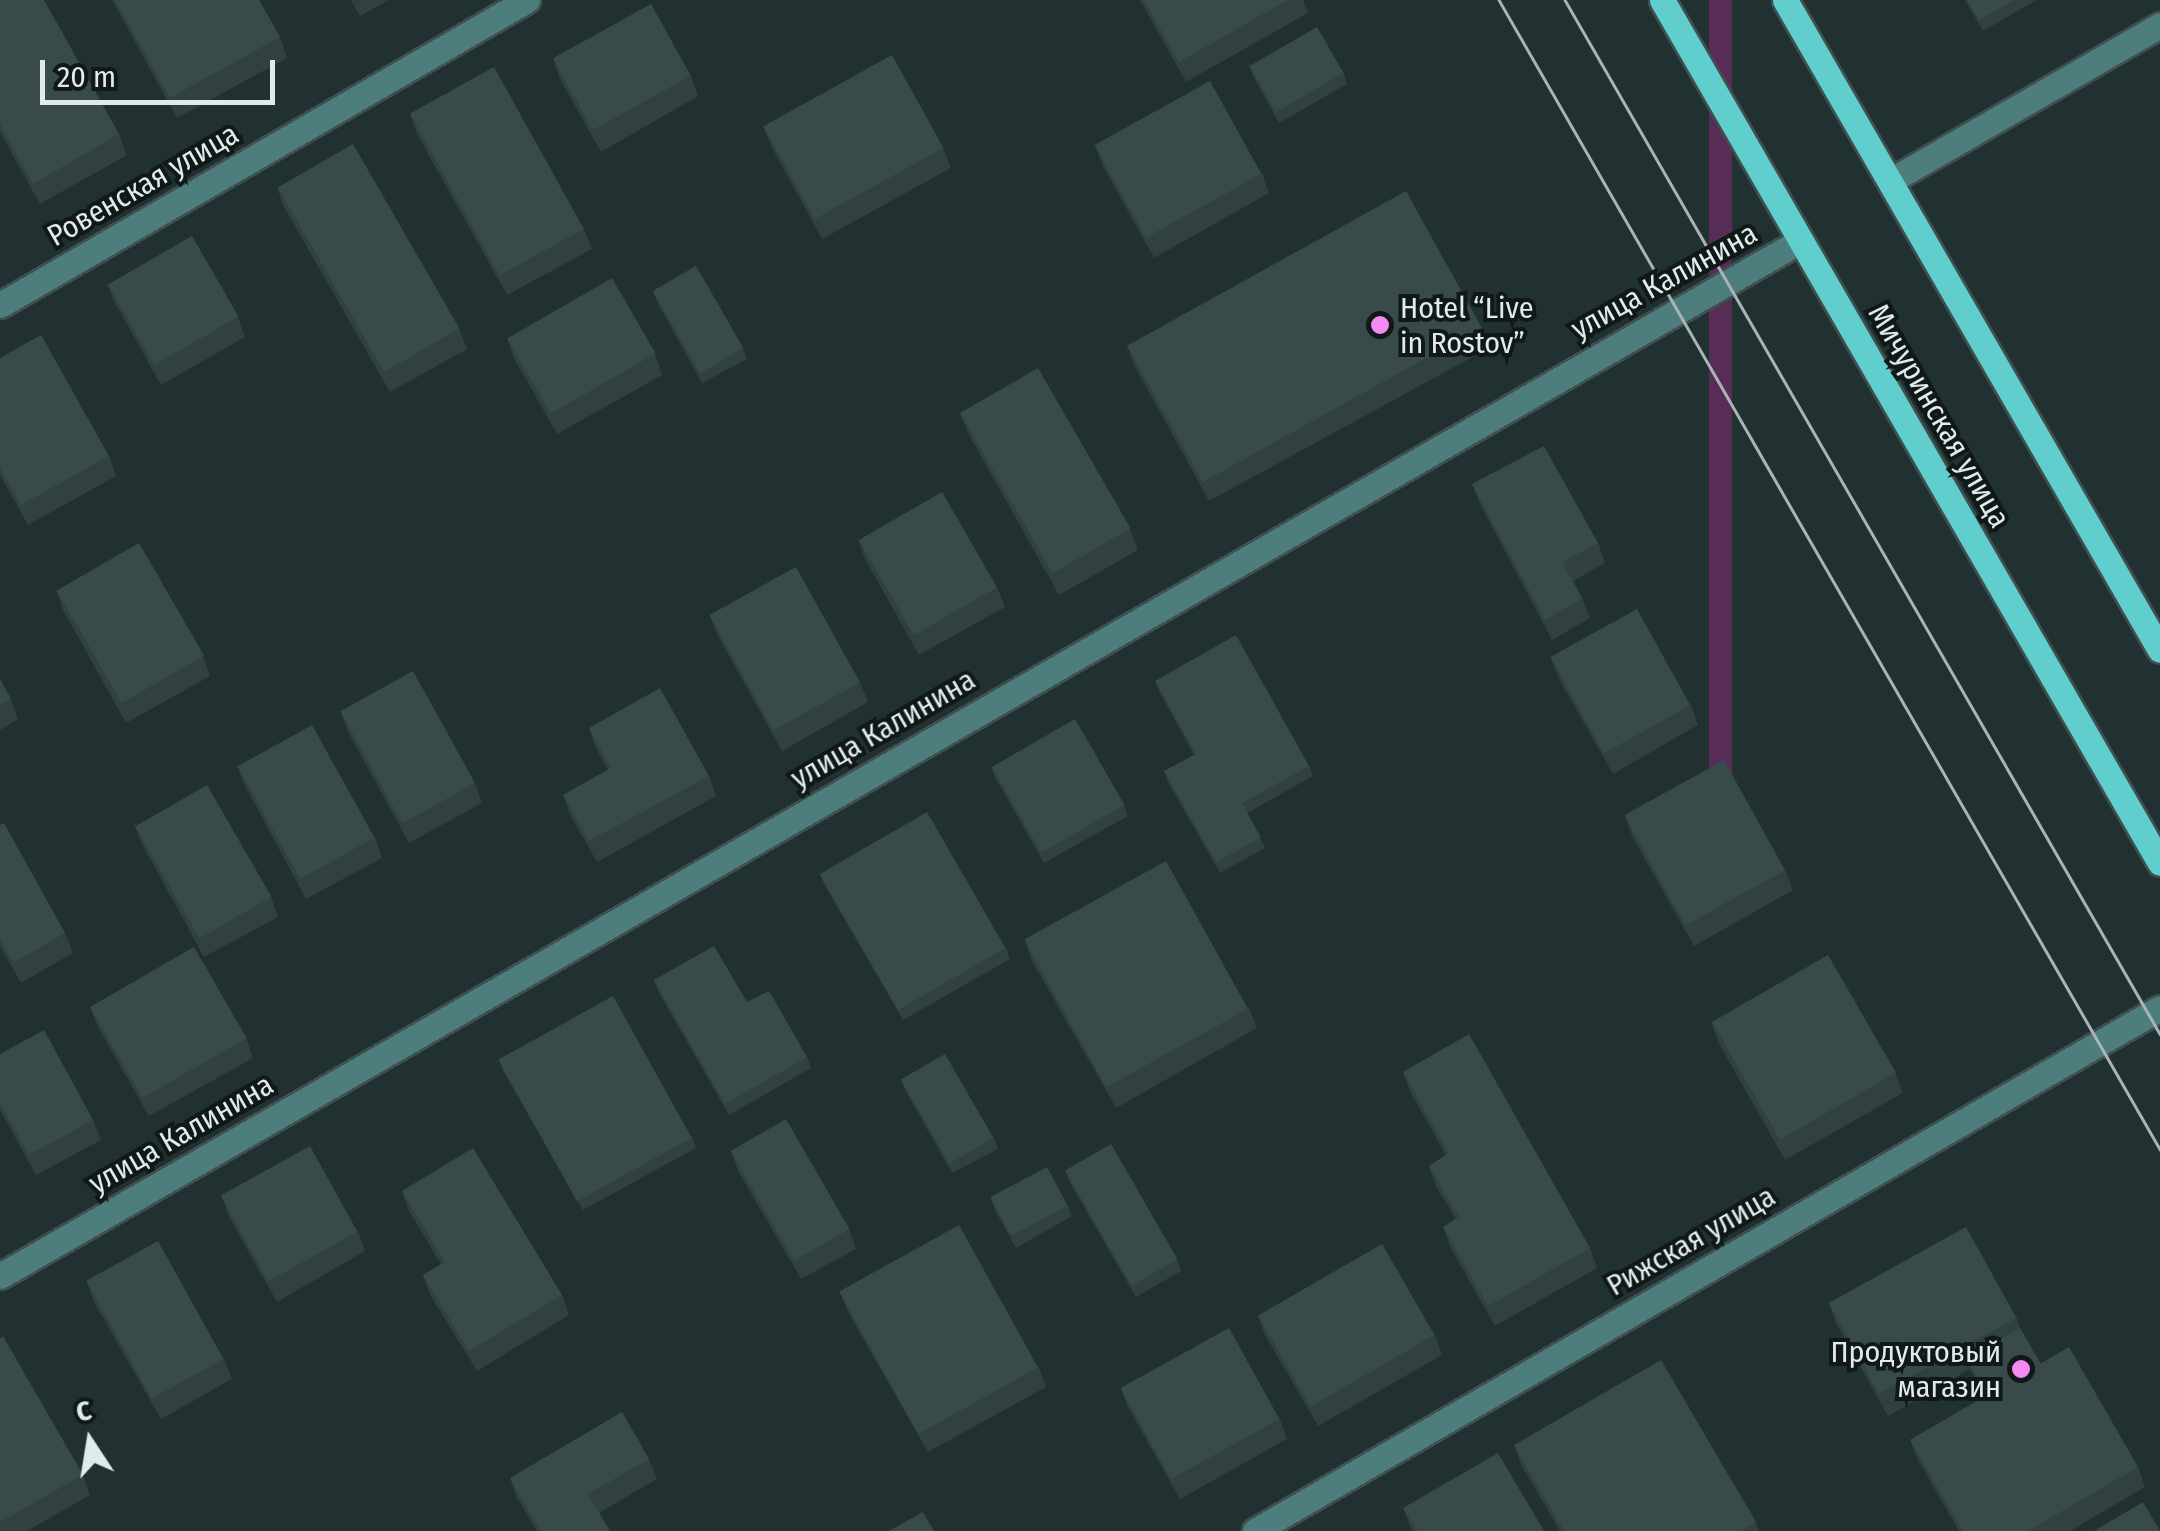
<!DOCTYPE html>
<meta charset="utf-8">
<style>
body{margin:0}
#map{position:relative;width:2160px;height:1531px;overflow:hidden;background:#213131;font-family:"Fira Sans Condensed",sans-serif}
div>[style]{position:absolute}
.green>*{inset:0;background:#572d57;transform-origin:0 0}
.roads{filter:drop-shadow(2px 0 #404f4f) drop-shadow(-2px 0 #404f4f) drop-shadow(0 2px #404f4f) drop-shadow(0 -2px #404f4f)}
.minor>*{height:25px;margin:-12.5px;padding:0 12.5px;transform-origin:12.5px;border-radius:12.5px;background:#4d7e7d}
.major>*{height:25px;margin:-12.5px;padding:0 12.5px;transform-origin:12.5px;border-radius:12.5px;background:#60cecd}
.tram>*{height:2.5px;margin:-1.25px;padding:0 1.25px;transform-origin:1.25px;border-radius:1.25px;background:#a9b4b4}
.wall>*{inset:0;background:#314040}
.building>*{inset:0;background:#394a4a;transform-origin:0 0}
.dots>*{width:28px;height:28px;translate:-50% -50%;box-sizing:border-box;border:5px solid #101818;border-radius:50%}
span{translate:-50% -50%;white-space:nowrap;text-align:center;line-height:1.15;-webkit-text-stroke:8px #101818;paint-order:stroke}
.street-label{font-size:30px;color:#e1ebeb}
.poi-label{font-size:30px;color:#e1ebeb}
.left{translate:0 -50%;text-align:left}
.right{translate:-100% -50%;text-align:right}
.north{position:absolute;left:40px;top:1391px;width:100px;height:100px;-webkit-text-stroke:8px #101818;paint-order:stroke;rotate:348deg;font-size:28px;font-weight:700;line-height:40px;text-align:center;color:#e1ebeb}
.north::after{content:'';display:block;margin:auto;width:35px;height:45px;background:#e1ebeb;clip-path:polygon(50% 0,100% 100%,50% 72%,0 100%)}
.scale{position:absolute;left:40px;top:60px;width:235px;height:45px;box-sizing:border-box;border:5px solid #e1ebeb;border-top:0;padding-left:12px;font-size:30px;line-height:35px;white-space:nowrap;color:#e1ebeb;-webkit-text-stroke:8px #101818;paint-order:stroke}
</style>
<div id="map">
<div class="green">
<div style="left:1709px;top:0;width:23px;height:908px"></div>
</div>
<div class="roads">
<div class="minor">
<div style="left:1890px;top:181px;width:312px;rotate:-30deg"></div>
<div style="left:0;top:305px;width:609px;rotate:-30.06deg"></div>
<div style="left:0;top:1276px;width:2076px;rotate:-29.9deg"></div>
<div style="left:1255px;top:1531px;width:1045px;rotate:-30.02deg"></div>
</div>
<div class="major">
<div style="left:1662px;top:0;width:996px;rotate:60.01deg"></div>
<div style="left:1785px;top:0;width:750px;rotate:60.02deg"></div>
</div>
</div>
<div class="tram">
<div style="left:1499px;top:0;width:1326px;rotate:60.09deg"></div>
<div style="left:1565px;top:0;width:1193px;rotate:60.08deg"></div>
</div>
<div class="wall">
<div style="clip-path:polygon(0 0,119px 134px,127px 155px,40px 204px,0 132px)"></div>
<div style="clip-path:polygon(112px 0,259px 0,280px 37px,287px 58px,177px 118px)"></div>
<div style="clip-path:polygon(351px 0,389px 0,360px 16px)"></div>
<div style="clip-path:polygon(1140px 0,1303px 0,1308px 13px,1186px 82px)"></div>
<div style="clip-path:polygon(1965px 0,2037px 0,1983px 31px)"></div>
<div style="clip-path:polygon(553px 58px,691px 76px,698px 96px,601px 152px,560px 79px)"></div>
<div style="clip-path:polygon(1249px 65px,1344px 73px,1347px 84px,1279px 123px,1253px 76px)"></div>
<div style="clip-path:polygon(410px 114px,584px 229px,592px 249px,507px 295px,417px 134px)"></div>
<div style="clip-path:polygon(763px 126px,943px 148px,951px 168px,822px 239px,771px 146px)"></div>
<div style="clip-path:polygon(1095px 145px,1262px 173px,1269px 193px,1154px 258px,1103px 166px)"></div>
<div style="clip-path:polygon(277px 187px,459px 329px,467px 349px,390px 392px,284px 207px)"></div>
<div style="clip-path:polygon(107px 283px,238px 317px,245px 337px,161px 385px,115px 303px)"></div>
<div style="clip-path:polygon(653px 291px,743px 349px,747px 359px,702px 383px,657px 302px)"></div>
<div style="clip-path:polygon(1482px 327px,1489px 348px,1209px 501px,1134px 365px,1127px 345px)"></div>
<div style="clip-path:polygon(507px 338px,655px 354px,662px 375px,557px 434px,514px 358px)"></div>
<div style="clip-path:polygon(0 358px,109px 456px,116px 476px,28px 525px,0 475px)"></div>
<div style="clip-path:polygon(960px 413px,1130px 529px,1138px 550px,1059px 595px,968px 433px)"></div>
<div style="clip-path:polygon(1472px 484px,1598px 543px,1605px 563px,1573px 581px,1582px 598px,1590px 618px,1552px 640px,1480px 504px)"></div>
<div style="clip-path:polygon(858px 539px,997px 587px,1005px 607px,919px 655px,865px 559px)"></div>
<div style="clip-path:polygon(56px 590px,203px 656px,210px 676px,126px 723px,63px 610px)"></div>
<div style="clip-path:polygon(710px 616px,860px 682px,868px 702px,782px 751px,718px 636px)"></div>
<div style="clip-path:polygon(1551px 658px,1691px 705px,1698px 725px,1613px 774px,1559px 679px)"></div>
<div style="clip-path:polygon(0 679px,11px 699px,18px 719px,0 730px)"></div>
<div style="clip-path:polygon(1155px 681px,1309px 766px,1313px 776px,1247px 813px,1265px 848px,1220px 873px,1168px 782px,1164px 771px,1194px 755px,1159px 691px)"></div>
<div style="clip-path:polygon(341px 712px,475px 783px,482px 803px,409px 843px,348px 732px)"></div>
<div style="clip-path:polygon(589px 728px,709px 776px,716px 796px,597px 862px,570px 815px,563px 795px,608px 770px,596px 748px)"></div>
<div style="clip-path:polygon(237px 766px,375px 837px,382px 858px,306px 899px,245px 786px)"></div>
<div style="clip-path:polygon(991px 766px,1124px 805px,1128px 816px,1044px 863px,995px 777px)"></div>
<div style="clip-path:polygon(1625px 816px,1785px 870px,1793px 890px,1694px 946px,1632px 836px)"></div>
<div style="clip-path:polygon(134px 824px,271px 897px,278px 917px,204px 957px,142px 844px)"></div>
<div style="clip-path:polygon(0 825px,65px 933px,73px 953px,21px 983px,0 946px)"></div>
<div style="clip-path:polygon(820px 874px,1006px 948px,1010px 959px,903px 1020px,824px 884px)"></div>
<div style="clip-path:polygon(1025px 941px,1249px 1008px,1257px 1028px,1116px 1108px,1032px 961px)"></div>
<div style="clip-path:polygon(654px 980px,747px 1002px,807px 1057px,811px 1068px,729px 1115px,658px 991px)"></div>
<div style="clip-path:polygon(90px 1007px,246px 1038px,253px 1058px,149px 1116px,98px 1027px)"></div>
<div style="clip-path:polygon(1711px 1021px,1895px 1073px,1903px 1093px,1785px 1160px,1718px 1042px)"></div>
<div style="clip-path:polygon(0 1054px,93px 1120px,101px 1140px,36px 1175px,0 1110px)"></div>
<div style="clip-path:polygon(499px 1060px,692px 1137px,696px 1148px,583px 1210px,503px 1071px)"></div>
<div style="clip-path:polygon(1403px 1072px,1590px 1248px,1597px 1268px,1495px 1326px,1450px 1247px,1443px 1227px,1456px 1219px,1436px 1186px,1429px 1166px,1446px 1155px,1410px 1092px)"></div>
<div style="clip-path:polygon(901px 1079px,994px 1138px,998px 1149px,952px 1173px,905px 1090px)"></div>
<div style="clip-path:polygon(731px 1151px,849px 1229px,856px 1249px,801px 1279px,738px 1171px)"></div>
<div style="clip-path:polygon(1065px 1170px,1177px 1260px,1181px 1271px,1136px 1297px,1069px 1181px)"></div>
<div style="clip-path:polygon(402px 1191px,562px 1295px,569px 1315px,477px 1371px,430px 1295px,423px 1275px,441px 1264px,409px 1211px)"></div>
<div style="clip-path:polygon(222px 1197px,358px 1231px,365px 1251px,277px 1302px,229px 1217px)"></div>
<div style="clip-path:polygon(991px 1199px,1068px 1206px,1072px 1216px,1016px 1248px,995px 1210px)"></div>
<div style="clip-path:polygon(87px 1282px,224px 1359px,232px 1379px,161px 1419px,94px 1302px)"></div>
<div style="clip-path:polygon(840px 1292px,1039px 1367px,1046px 1387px,928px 1452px,848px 1312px)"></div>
<div style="clip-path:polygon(1829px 1303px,2017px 1318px,2020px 1328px,2041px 1364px,2138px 1467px,2145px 1487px,2070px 1531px,1959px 1531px,1918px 1460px,1910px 1440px,1986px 1396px,1970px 1369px,1888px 1416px,1836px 1323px)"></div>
<div style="clip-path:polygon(1258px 1315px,1435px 1335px,1442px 1355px,1318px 1426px,1265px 1335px)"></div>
<div style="clip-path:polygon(0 1338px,83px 1475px,90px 1495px,27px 1531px,0 1531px)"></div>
<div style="clip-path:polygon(1121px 1389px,1280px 1419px,1287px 1439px,1180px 1499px,1129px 1409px)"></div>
<div style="clip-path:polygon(1514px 1445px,1756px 1522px,1759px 1531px,1560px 1531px,1521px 1465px)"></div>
<div style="clip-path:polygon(649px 1459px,657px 1479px,599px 1513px,610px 1531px,537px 1531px,517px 1498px,510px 1478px)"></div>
<div style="clip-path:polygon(1403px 1508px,1544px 1531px,1412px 1531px)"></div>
</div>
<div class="building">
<div style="clip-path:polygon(0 0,44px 0,119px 134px,33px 184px,0 124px)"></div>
<div style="clip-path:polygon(115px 0,259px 0,280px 37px,170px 98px)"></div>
<div style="clip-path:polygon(1144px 0,1288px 0,1179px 62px)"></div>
<div style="clip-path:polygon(1967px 0,2014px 0,1979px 20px)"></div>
<div style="left:651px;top:4px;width:82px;height:112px;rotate:61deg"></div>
<div style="left:1317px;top:27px;width:53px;height:78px;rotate:60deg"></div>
<div style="left:892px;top:55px;width:106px;height:147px;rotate:61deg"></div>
<div style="left:494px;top:67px;width:185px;height:96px;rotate:61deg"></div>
<div style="left:1210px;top:81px;width:106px;height:132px;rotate:61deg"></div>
<div style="left:353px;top:144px;width:213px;height:87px;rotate:60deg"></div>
<div style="left:1406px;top:191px;width:156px;height:319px;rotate:61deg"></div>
<div style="left:192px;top:236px;width:93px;height:97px;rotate:60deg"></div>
<div style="left:696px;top:266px;width:95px;height:50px;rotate:60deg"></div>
<div style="left:612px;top:278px;width:87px;height:121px;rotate:60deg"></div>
<div style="clip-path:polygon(41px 335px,109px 456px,21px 505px,0 468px,0 358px)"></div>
<div style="left:1038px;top:368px;width:185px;height:90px;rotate:60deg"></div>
<div style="clip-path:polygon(1544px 446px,1598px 543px,1562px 562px,1582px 598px,1545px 620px,1472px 484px)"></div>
<div style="left:942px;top:492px;width:110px;height:96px;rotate:60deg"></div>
<div style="left:139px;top:543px;width:130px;height:95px;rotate:60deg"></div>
<div style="left:796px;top:567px;width:132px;height:99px;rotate:61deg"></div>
<div style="left:1637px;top:609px;width:110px;height:99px;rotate:61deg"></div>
<div style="clip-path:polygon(1236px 635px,1309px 766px,1242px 803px,1261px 838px,1216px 862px,1164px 771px,1196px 754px,1155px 681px)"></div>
<div style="left:413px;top:671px;width:128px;height:83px;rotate:61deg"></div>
<div style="clip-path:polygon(0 679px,11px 699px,0 705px)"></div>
<div style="clip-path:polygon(660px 688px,709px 776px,589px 841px,563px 795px,611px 768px,589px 728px)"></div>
<div style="left:1075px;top:719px;width:99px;height:96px;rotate:60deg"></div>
<div style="left:312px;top:725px;width:129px;height:85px;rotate:61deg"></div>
<div style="left:1724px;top:760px;width:126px;height:114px;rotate:61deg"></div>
<div style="left:207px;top:785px;width:129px;height:83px;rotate:60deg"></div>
<div style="left:927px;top:812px;width:157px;height:124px;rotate:60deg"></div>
<div style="clip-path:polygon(4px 823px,65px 933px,13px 963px,0 939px,0 825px)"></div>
<div style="left:1166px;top:861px;width:169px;height:162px;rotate:61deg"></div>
<div style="clip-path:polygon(714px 946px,747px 1002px,769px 991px,807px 1057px,725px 1104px,654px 980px)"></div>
<div style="left:194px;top:947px;width:105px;height:120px;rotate:60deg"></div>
<div style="left:1828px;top:955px;width:136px;height:134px;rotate:60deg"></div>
<div style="left:613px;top:996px;width:162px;height:131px;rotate:61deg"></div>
<div style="clip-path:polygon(44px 1030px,93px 1120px,29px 1155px,0 1103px,0 1054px)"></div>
<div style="clip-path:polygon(1469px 1034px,1590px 1248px,1488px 1306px,1443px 1227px,1459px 1217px,1429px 1166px,1449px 1153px,1403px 1072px)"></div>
<div style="left:945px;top:1054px;width:97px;height:51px;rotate:60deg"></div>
<div style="left:786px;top:1119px;width:127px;height:64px;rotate:60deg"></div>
<div style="left:1111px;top:1144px;width:133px;height:53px;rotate:60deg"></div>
<div style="left:310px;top:1146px;width:98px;height:102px;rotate:61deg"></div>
<div style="clip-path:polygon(473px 1148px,562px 1295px,469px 1351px,423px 1275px,445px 1262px,402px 1191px)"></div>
<div style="left:1047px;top:1167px;width:44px;height:64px;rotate:62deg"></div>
<div style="left:959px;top:1225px;width:163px;height:137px;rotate:61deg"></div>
<div style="left:1966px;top:1227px;width:104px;height:157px;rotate:61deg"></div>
<div style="left:158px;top:1241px;width:135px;height:82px;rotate:61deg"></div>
<div style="left:1382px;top:1244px;width:105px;height:143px;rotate:60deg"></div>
<div style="left:1229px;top:1328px;width:104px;height:124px;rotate:61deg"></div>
<div style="left:2020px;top:1328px;width:42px;height:62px;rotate:60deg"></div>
<div style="clip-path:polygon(3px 1336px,83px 1475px,0 1522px,0 1338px)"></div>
<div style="clip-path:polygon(2069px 1347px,2138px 1467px,2028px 1531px,1963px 1531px,1910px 1440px)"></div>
<div style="clip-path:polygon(1661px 1360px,1756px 1522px,1741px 1531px,1564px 1531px,1514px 1445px)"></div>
<div style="clip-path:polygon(622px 1412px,649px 1459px,588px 1494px,610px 1531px,541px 1531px,510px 1478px)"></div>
<div style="clip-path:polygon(1498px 1453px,1544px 1531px,1417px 1531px,1403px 1508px)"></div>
<div style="clip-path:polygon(2143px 1502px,2160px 1531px,2094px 1531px)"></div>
<div style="clip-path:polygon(923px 1512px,934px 1531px,889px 1531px)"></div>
</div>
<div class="dots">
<div style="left:1380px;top:325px;background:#f28af2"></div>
<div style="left:2021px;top:1369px;background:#f28af2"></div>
</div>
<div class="street-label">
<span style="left:143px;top:185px;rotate:-30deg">Ровенская улица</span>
<span style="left:1664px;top:281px;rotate:-29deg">улица Калинина</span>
<span style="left:1939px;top:416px;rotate:60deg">Мичуринская улица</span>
<span style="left:883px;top:729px;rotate:-30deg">улица Калинина</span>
<span style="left:181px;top:1134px;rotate:-30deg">улица Калинина</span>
<span style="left:1691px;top:1241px;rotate:-30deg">Рижская улица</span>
</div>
<div class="poi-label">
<span class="left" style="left:1400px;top:325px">Hotel “Live<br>in Rostov”</span>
<span class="right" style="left:2001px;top:1369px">Продуктовый<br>магазин</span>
</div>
<div class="north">С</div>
<div class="scale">20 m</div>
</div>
